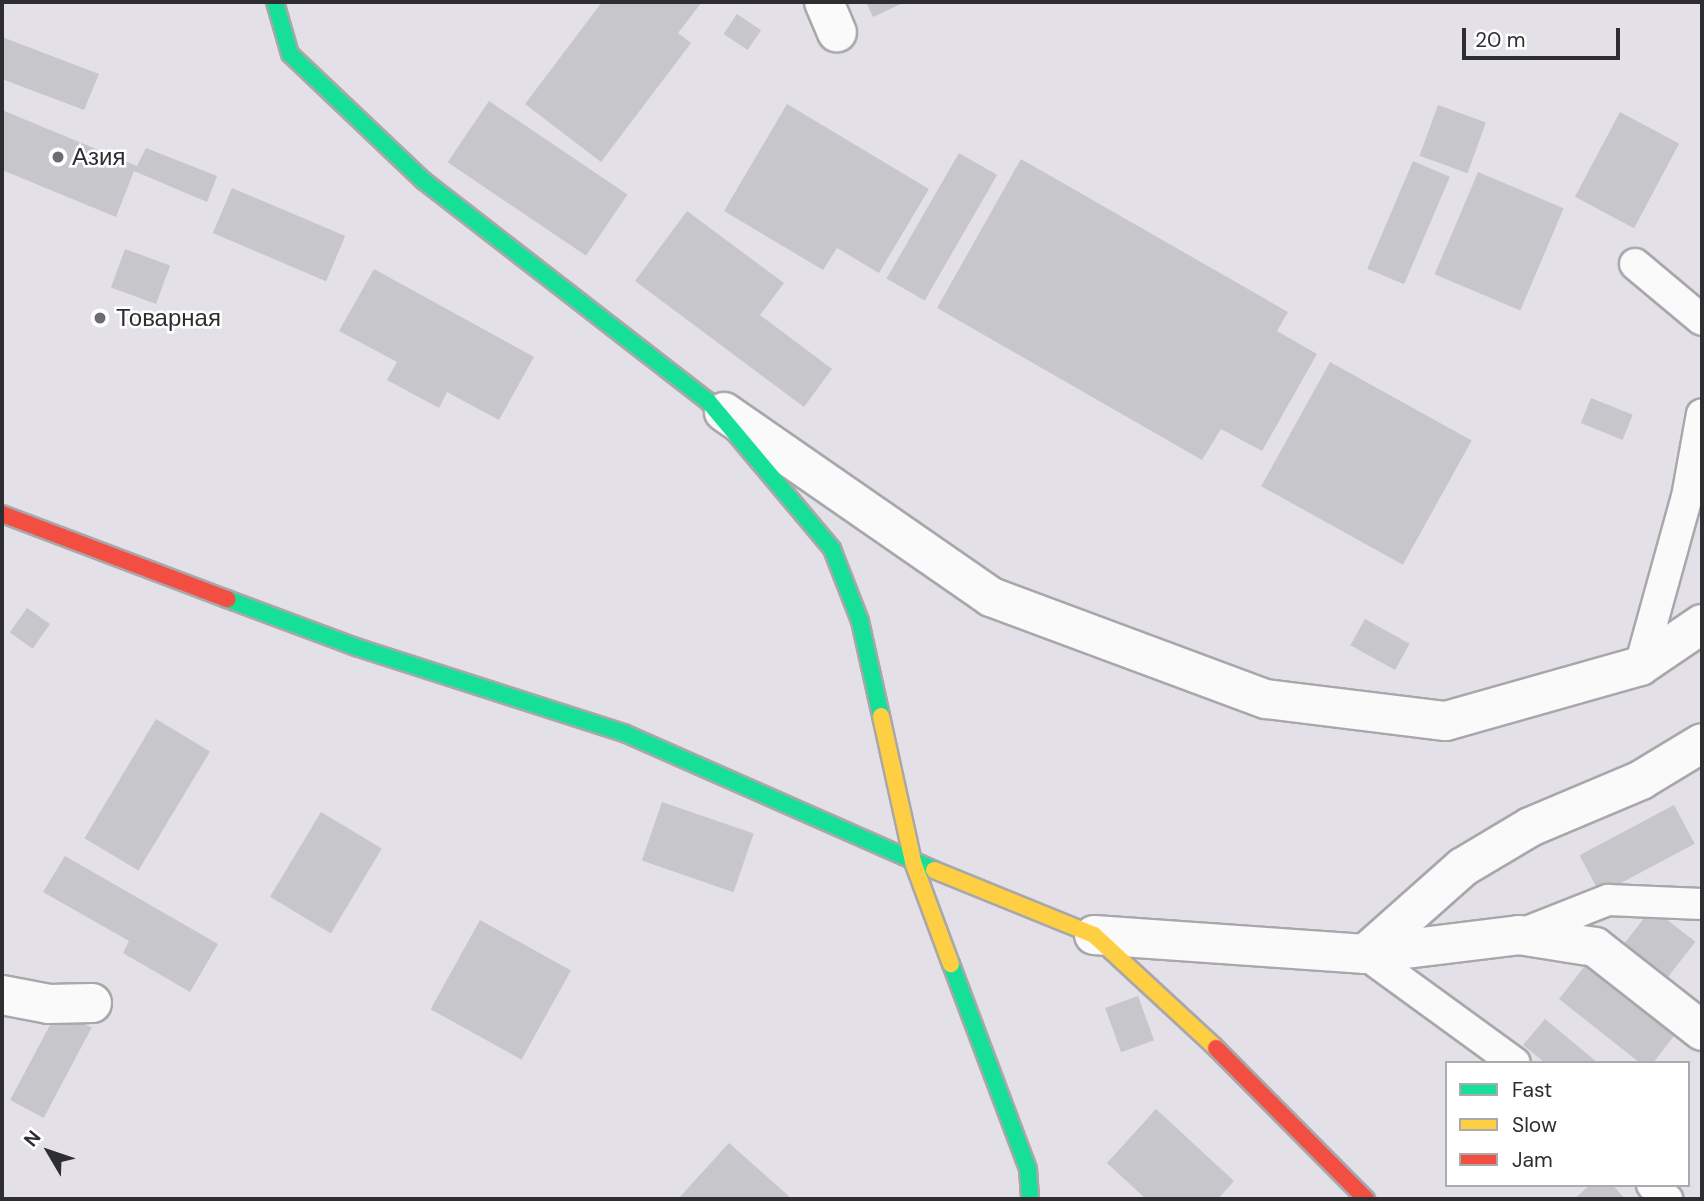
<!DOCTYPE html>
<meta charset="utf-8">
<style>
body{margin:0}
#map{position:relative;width:1704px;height:1201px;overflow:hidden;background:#e3e1e7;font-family:"DM Sans",sans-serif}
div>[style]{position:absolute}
.building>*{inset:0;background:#c7c6ca;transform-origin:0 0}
.roads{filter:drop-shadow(2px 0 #a8a7ab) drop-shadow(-2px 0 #a8a7ab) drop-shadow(0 2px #a8a7ab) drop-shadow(0 -2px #a8a7ab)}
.lane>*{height:30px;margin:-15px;padding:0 15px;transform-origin:15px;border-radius:15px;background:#fbfafb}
.street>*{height:38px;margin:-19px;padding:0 19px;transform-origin:19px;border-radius:19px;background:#fbfafb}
.fast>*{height:16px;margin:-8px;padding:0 8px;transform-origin:8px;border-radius:8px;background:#16e098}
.slow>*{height:16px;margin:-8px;padding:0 8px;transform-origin:8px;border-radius:8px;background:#ffcf43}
.jam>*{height:16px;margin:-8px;padding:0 8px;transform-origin:8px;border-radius:8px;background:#f24e42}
.dots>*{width:19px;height:19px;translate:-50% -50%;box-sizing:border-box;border:4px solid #fff;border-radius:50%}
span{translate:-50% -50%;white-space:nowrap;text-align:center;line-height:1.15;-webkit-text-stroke:5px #fff;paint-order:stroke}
.poi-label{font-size:24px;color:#2e2d31}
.left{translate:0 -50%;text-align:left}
.frame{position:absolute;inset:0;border:4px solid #2e2d31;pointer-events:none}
.legend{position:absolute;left:1445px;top:1061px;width:245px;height:126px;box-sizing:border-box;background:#fff;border:2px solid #ababad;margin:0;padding:9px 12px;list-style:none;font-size:21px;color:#2e2d31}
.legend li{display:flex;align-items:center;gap:14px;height:35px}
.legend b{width:35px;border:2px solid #ababad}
.north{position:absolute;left:14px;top:1117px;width:70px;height:70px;-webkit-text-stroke:5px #fff;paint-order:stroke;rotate:309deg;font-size:19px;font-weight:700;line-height:28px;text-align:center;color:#2e2d31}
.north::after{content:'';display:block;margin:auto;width:24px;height:32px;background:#2e2d31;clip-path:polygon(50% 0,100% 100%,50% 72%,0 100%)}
.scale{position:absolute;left:1462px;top:28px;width:158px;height:32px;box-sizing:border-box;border:4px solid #2e2d31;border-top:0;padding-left:9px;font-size:21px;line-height:24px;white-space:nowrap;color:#2e2d31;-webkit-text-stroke:5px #fff;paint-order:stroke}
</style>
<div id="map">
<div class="building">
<div style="clip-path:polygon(602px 2px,702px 2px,678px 33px,691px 43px,601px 162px,525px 104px)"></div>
<div style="clip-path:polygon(866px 2px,905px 2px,873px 17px)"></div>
<div style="left:737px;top:14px;width:29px;height:24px;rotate:34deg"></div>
<div style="clip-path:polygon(2px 37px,99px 74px,84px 110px,2px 79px)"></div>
<div style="left:489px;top:101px;width:167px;height:74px;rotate:34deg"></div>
<div style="clip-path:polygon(787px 104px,929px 189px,879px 273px,837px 248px,823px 270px,724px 211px)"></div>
<div style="left:1438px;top:105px;width:51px;height:54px;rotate:20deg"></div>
<div style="clip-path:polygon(2px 110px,137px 166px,146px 148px,217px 176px,207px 202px,134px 171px,116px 217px,2px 170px)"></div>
<div style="left:1620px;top:112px;width:67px;height:96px;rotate:28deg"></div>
<div style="left:959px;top:153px;width:44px;height:145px;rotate:30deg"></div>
<div style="clip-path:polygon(1021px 159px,1288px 312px,1277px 331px,1317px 354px,1262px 451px,1221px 429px,1202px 460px,937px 308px)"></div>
<div style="left:1413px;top:161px;width:40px;height:117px;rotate:23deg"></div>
<div style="left:1478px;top:172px;width:93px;height:111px;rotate:23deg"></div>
<div style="left:232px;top:188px;width:123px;height:49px;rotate:23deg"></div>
<div style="clip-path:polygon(687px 211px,784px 283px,760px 315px,832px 369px,804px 407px,635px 281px)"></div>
<div style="left:125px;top:249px;width:48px;height:41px;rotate:20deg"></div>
<div style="clip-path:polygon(374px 269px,534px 357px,499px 420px,447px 392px,439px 408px,387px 380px,397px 362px,339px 331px)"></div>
<div style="left:1330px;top:362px;width:162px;height:142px;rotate:29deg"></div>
<div style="left:1591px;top:398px;width:45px;height:27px;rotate:22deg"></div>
<div style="left:27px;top:608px;width:28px;height:30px;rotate:35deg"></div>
<div style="left:1365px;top:619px;width:51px;height:30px;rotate:29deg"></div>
<div style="left:156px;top:719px;width:63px;height:139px;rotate:31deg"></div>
<div style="left:662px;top:802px;width:97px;height:62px;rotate:19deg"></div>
<div style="left:1674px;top:805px;width:44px;height:107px;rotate:62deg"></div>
<div style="left:321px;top:812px;width:71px;height:99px;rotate:31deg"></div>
<div style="clip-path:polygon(65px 856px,218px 944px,190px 992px,123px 953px,129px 941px,43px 892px)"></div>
<div style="left:1652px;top:908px;width:55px;height:53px;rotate:38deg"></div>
<div style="left:480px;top:920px;width:104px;height:102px;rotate:29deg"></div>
<div style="clip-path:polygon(1588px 962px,1677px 1032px,1653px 1063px,1640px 1063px,1559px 999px)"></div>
<div style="left:1138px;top:996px;width:47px;height:35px;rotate:70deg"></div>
<div style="left:58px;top:1010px;width:38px;height:102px;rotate:28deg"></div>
<div style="clip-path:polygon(1545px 1019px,1598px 1063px,1545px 1063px,1523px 1045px)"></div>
<div style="clip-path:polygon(1156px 1109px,1234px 1181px,1218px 1199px,1146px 1199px,1107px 1163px)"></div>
<div style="clip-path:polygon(729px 1143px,792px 1199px,678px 1199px)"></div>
<div style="clip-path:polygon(1590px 1185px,1613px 1185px,1625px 1199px,1574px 1199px)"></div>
</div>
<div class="roads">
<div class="lane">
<div style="left:1635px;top:264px;width:87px;rotate:39.9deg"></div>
<div style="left:1640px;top:666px;width:175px;rotate:-74.5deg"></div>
<div style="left:1687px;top:497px;width:84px;rotate:-79.8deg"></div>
<div style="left:1519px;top:935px;width:96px;rotate:-21.5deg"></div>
<div style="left:1608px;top:900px;width:94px;rotate:2.4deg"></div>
<div style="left:1365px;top:954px;width:185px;rotate:36deg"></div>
<div style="left:1652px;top:1185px;width:21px;rotate:43deg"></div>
</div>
<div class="street">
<div style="left:824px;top:2px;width:33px;rotate:67deg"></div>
<div style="left:724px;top:412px;width:325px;rotate:34.7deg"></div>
<div style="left:991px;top:597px;width:293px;rotate:20.4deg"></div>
<div style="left:1266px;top:699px;width:181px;rotate:7deg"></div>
<div style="left:1446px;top:721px;width:202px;rotate:-15.8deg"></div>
<div style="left:1640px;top:666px;width:75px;rotate:-34.1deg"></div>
<div style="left:1094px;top:935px;width:272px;rotate:4deg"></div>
<div style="left:1365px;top:954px;width:155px;rotate:-7deg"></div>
<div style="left:1519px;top:935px;width:77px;rotate:9deg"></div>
<div style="left:1595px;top:947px;width:136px;rotate:38.1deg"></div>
<div style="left:1365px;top:954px;width:131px;rotate:-41.6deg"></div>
<div style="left:1463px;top:867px;width:78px;rotate:-30.8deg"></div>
<div style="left:1530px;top:827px;width:121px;rotate:-22.9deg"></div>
<div style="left:1641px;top:780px;width:71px;rotate:-31.2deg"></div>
<div style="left:2px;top:995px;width:48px;rotate:10.8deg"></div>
<div style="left:49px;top:1004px;width:43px;rotate:-1.3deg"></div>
</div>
<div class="fast">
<div style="left:275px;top:2px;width:54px;rotate:73.9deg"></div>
<div style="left:290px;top:54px;width:185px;rotate:43.5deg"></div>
<div style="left:424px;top:181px;width:359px;rotate:37.8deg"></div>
<div style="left:708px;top:401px;width:193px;rotate:50deg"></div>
<div style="left:832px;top:549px;width:77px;rotate:68.7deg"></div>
<div style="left:860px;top:621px;width:97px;rotate:77.5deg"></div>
<div style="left:227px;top:599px;width:138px;rotate:20.4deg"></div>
<div style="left:356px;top:647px;width:281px;rotate:17.8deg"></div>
<div style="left:624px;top:733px;width:339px;rotate:23.8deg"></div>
<div style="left:951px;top:964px;width:219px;rotate:69.4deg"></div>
<div style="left:1028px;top:1169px;width:30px;rotate:86deg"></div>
</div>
<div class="slow">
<div style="left:881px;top:716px;width:149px;rotate:77.6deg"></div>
<div style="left:913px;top:862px;width:109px;rotate:69.6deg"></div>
<div style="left:934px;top:870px;width:173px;rotate:22.1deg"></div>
<div style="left:1094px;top:935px;width:166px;rotate:42.8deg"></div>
</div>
<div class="jam">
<div style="left:2px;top:514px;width:241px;rotate:20.7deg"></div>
<div style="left:1216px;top:1048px;width:213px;rotate:45.2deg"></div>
</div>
</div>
<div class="dots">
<div style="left:58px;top:157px;background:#6d6c71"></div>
<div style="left:100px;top:318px;background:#6d6c71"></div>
</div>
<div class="poi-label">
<span class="left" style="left:72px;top:157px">Азия</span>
<span class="left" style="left:116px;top:318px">Товарная</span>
</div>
<div class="frame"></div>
<ul class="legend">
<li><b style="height:9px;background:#16e098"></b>Fast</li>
<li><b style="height:9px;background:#ffcf43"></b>Slow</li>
<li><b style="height:9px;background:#f24e42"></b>Jam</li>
</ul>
<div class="north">N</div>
<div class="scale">20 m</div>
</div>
